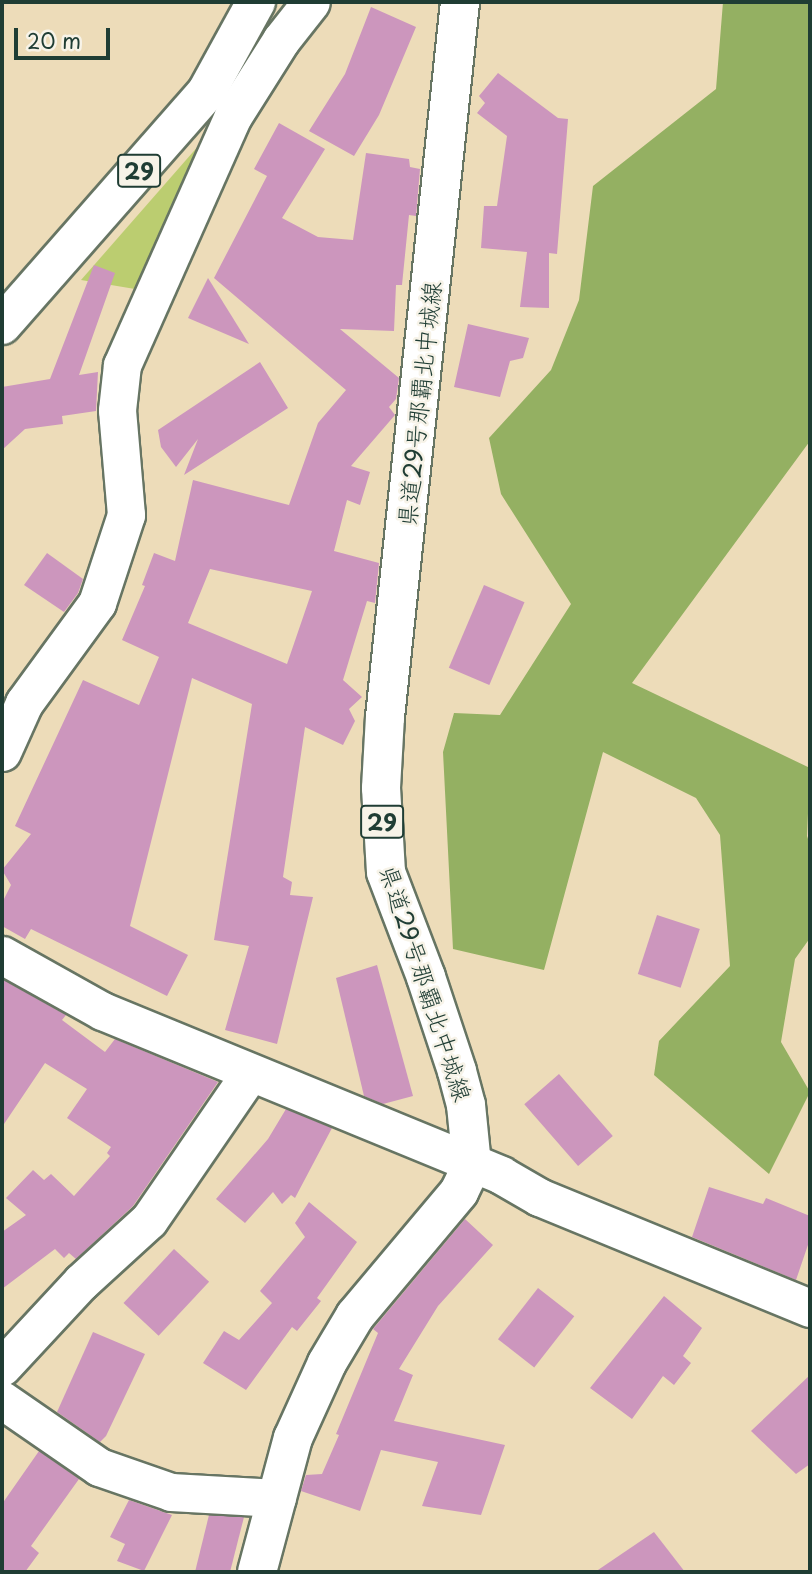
<!DOCTYPE html>
<meta charset="utf-8">
<style>
body{margin:0}
#map{position:relative;width:812px;height:1574px;overflow:hidden;background:#eddcb9;font-family:"Playpen Sans","Klee One",sans-serif}
div>[style]{position:absolute}
.green>*{inset:0;background:#bbcd70}
.forest>*{inset:0;background:#94b062}
.building>*{inset:0;background:#cc96bd;transform-origin:0 0}
.roads{filter:drop-shadow(2px 0 #677563) drop-shadow(-2px 0 #677563) drop-shadow(0 2px #677563) drop-shadow(0 -2px #677563)}
.street>*{height:37px;margin:-18.5px;padding:0 18.5px;transform-origin:18.5px;border-radius:18.5px;background:#fff}
.primary>*{height:38px;margin:-19px;padding:0 19px;transform-origin:19px;border-radius:19px;background:#fff}
span{translate:-50% -50%;white-space:nowrap;text-align:center;line-height:1.15;-webkit-text-stroke:5px #f7f3e8;paint-order:stroke}
.shield-label span{padding:2px 5px;background:#f7f3e8;border:2px solid;border-radius:5px;-webkit-text-stroke-width:0}
.shield-label{font-size:23px;color:#1f3d34;font-weight:700}
.street-label{font-size:24px;color:#1f3d34}
.frame{position:absolute;inset:0;border:4px solid #1f3d34;pointer-events:none}
.scale{position:absolute;left:14px;top:28px;width:96px;height:32px;box-sizing:border-box;border:4px solid #1f3d34;border-top:0;padding-left:9px;font-size:21px;line-height:24px;white-space:nowrap;color:#1f3d34;-webkit-text-stroke:5px #f7f3e8;paint-order:stroke}
</style>
<div id="map">
<div class="green">
<div style="clip-path:polygon(214px 128px,141px 290px,81px 280px)"></div>
</div>
<div class="forest">
<div style="clip-path:polygon(723px 2px,810px 2px,810px 441px,632px 683px,810px 768px,807px 836px,810px 845px,810px 938px,795px 959px,781px 1042px,810px 1092px,769px 1174px,654px 1075px,659px 1041px,730px 966px,720px 835px,696px 798px,603px 752px,544px 970px,453px 949px,443px 752px,454px 713px,500px 715px,571px 604px,501px 494px,489px 438px,551px 370px,579px 300px,593px 186px,716px 89px)"></div>
</div>
<div class="building">
<div style="clip-path:polygon(371px 7px,416px 27px,379px 115px,354px 156px,309px 131px,345px 74px)"></div>
<div style="clip-path:polygon(498px 73px,558px 118px,568px 119px,557px 254px,549px 253px,549px 308px,520px 307px,527px 252px,481px 248px,484px 206px,497px 206px,507px 136px,477px 113px,485px 103px,479px 96px)"></div>
<div style="clip-path:polygon(evenodd,279px 123px,325px 149px,282px 218px,318px 237px,353px 240px,366px 153px,409px 159px,410px 167px,420px 169px,416px 216px,409px 215px,402px 285px,396px 285px,394px 331px,340px 329px,399px 378px,396px 399px,389px 407px,395px 415px,351px 466px,370px 472px,360px 505px,347px 500px,334px 551px,379px 563px,375px 603px,367px 601px,343px 680px,362px 697px,349px 709px,355px 721px,343px 745px,305px 727px,283px 877px,292px 882px,290px 895px,313px 897px,277px 1044px,225px 1030px,249px 946px,214px 940px,252px 704px,192px 678px,130px 926px,188px 955px,167px 996px,31px 929px,25px 939px,2px 926px,2px 903px,11px 885px,2px 870px,31px 834px,15px 826px,83px 680px,139px 705px,159px 657px,122px 640px,145px 586px,142px 585px,154px 553px,175px 561px,193px 480px,289px 505px,318px 423px,346px 390px,214px 278px,267px 176px,254px 169px,279px 123px,210px 569px,312px 591px,287px 664px,188px 623px,210px 569px)"></div>
<div style="clip-path:polygon(94px 265px,115px 273px,79px 375px,98px 372px,96px 411px,62px 416px,63px 424px,25px 429px,2px 450px,2px 387px,50px 379px)"></div>
<div style="clip-path:polygon(208px 278px,249px 344px,188px 318px)"></div>
<div style="clip-path:polygon(468px 324px,529px 338px,523px 358px,510px 361px,500px 397px,454px 387px)"></div>
<div style="clip-path:polygon(260px 362px,288px 408px,184px 475px,198px 439px,176px 467px,161px 447px,158px 430px)"></div>
<div style="clip-path:polygon(47px 553px,83px 579px,78px 593px,64px 612px,24px 585px)"></div>
<div style="left:484px;top:585px;width:44px;height:90px;rotate:23deg"></div>
<div style="left:657px;top:915px;width:45px;height:62px;rotate:18deg"></div>
<div style="clip-path:polygon(377px 965px,413px 1096px,383px 1104px,364px 1096px,336px 978px)"></div>
<div style="clip-path:polygon(2px 979px,66px 1015px,62px 1020px,105px 1052px,115px 1039px,218px 1082px,133px 1206px,76px 1259px,69px 1253px,64px 1258px,55px 1249px,2px 1289px,2px 1232px,26px 1215px,6px 1198px,33px 1170px,44px 1180px,51px 1174px,74px 1196px,110px 1156px,107px 1153px,111px 1147px,67px 1118px,87px 1089px,45px 1063px,2px 1127px)"></div>
<div style="left:559px;top:1074px;width:82px;height:46px;rotate:49deg"></div>
<div style="clip-path:polygon(286px 1109px,332px 1128px,295px 1198px,291px 1195px,282px 1204px,273px 1192px,245px 1223px,216px 1199px,268px 1139px)"></div>
<div style="clip-path:polygon(709px 1187px,763px 1204px,766px 1198px,810px 1216px,810px 1239px,796px 1280px,692px 1237px)"></div>
<div style="clip-path:polygon(309px 1202px,357px 1242px,317px 1298px,321px 1301px,297px 1331px,292px 1327px,246px 1390px,203px 1363px,224px 1331px,239px 1340px,272px 1303px,260px 1291px,305px 1237px,295px 1223px)"></div>
<div style="clip-path:polygon(465px 1219px,493px 1245px,438px 1306px,399px 1369px,413px 1375px,394px 1421px,505px 1445px,481px 1515px,422px 1506px,438px 1462px,381px 1450px,360px 1511px,301px 1491px,306px 1475px,322px 1474px,339px 1435px,336px 1434px,378px 1333px,373px 1329px)"></div>
<div style="left:174px;top:1249px;width:48px;height:74px;rotate:43deg"></div>
<div style="left:538px;top:1288px;width:46px;height:65px;rotate:38deg"></div>
<div style="clip-path:polygon(664px 1296px,702px 1328px,683px 1356px,691px 1363px,674px 1385px,663px 1376px,632px 1419px,590px 1388px)"></div>
<div style="clip-path:polygon(93px 1332px,145px 1354px,106px 1436px,100px 1442px,57px 1412px)"></div>
<div style="clip-path:polygon(810px 1375px,810px 1464px,796px 1474px,751px 1431px)"></div>
<div style="clip-path:polygon(39px 1451px,79px 1479px,31px 1546px,39px 1553px,25px 1572px,2px 1572px,2px 1504px)"></div>
<div style="clip-path:polygon(129px 1500px,172px 1515px,144px 1571px,117px 1561px,125px 1544px,110px 1537px)"></div>
<div style="clip-path:polygon(209px 1515px,244px 1517px,230px 1572px,195px 1572px)"></div>
<div style="clip-path:polygon(654px 1532px,685px 1572px,595px 1572px)"></div>
</div>
<div class="roads">
<div class="street">
<div style="left:2px;top:752px;width:54px;rotate:-65.8deg"></div>
<div style="left:24px;top:703px;width:124px;rotate:-53.9deg"></div>
<div style="left:97px;top:603px;width:93px;rotate:-71.8deg"></div>
<div style="left:126px;top:515px;width:105px;rotate:-94.9deg"></div>
<div style="left:117px;top:410px;width:45px;rotate:-83.7deg"></div>
<div style="left:122px;top:365px;width:273px;rotate:-66deg"></div>
<div style="left:233px;top:116px;width:90px;rotate:-57.7deg"></div>
<div style="left:281px;top:40px;width:48px;rotate:-51.7deg"></div>
<div style="left:2px;top:955px;width:115px;rotate:29.2deg"></div>
<div style="left:102px;top:1011px;width:431px;rotate:22.3deg"></div>
<div style="left:501px;top:1175px;width:44px;rotate:30.1deg"></div>
<div style="left:539px;top:1197px;width:293px;rotate:22.3deg"></div>
<div style="left:2px;top:1367px;width:116px;rotate:-47.1deg"></div>
<div style="left:81px;top:1282px;width:92px;rotate:-42.4deg"></div>
<div style="left:149px;top:1220px;width:178px;rotate:-55.5deg"></div>
<div style="left:2px;top:1400px;width:118px;rotate:34.6deg"></div>
<div style="left:99px;top:1467px;width:76px;rotate:19.1deg"></div>
<div style="left:171px;top:1492px;width:106px;rotate:3.2deg"></div>
</div>
<div class="primary">
<div style="left:2px;top:325px;width:309px;rotate:-48.7deg"></div>
<div style="left:206px;top:93px;width:104px;rotate:-61.2deg"></div>
<div style="left:257px;top:1572px;width:139px;rotate:-75deg"></div>
<div style="left:293px;top:1438px;width:82px;rotate:-65.6deg"></div>
<div style="left:327px;top:1363px;width:55px;rotate:-59.2deg"></div>
<div style="left:355px;top:1316px;width:162px;rotate:-50deg"></div>
<div style="left:459px;top:1192px;width:30px;rotate:-64deg"></div>
<div style="left:472px;top:1165px;width:60px;rotate:-95.7deg"></div>
<div style="left:466px;top:1105px;width:35px;rotate:-105deg"></div>
<div style="left:457px;top:1071px;width:99px;rotate:-108.3deg"></div>
<div style="left:426px;top:977px;width:112px;rotate:-110.9deg"></div>
<div style="left:386px;top:872px;width:84px;rotate:-93.4deg"></div>
<div style="left:381px;top:788px;width:71px;rotate:-86.8deg"></div>
<div style="left:385px;top:717px;width:719px;rotate:-84.01deg"></div>
</div>
</div>
<div class="shield-label">
<span style="left:139px;top:171px">29</span>
<span style="left:382px;top:822px">29</span>
</div>
<div class="street-label">
<span style="left:419px;top:404px;rotate:-84deg">県道29号那覇北中城線</span>
<span style="left:426px;top:983px;rotate:72deg">県道29号那覇北中城線</span>
</div>
<div class="frame"></div>
<div class="scale">20 m</div>
</div>
